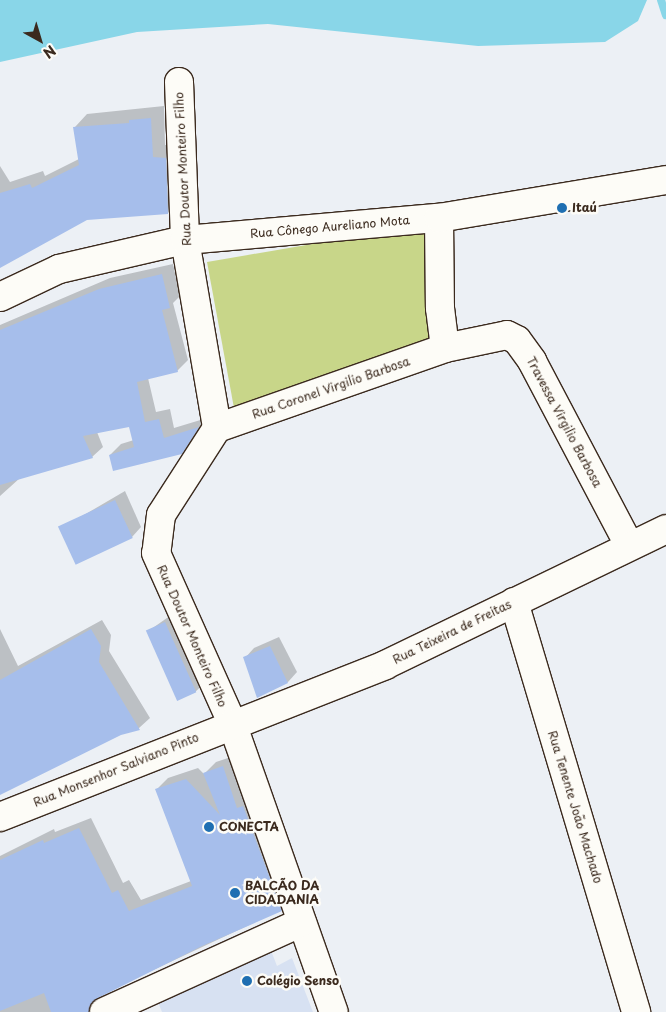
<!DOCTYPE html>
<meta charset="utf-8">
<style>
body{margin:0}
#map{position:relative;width:666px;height:1012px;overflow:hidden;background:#ecf0f5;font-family:"Playpen Sans",sans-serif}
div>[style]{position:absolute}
.built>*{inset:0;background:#d7e1f2}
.green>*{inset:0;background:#c8d689}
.water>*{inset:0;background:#89d6e8}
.shadow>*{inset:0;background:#0003}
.stream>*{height:8px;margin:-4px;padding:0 4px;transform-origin:4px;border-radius:4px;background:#89d6e8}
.building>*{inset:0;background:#a6beeb;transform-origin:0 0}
.roads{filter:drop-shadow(1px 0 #3b2a1e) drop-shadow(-1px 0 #3b2a1e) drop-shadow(0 1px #3b2a1e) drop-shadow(0 -1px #3b2a1e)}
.minor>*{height:28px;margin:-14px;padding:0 14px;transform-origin:14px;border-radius:14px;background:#fdfcf7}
.dots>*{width:14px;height:14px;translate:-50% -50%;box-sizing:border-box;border:2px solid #fdfcf7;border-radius:50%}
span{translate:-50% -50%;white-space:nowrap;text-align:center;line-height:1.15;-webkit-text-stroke:5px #fdfcf7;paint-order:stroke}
.street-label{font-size:12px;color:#3b2a1e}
.poi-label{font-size:12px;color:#3b2a1e;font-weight:700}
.left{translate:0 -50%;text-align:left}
.north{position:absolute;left:15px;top:15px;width:50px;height:50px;-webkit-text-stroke:4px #fdfcf7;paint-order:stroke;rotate:141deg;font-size:14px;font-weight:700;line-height:20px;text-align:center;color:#3b2a1e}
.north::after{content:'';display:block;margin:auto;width:18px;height:22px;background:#3b2a1e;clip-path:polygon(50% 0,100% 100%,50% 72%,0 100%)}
</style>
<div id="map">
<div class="built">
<div style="clip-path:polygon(270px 948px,277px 966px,292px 958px,313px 1012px,162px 1012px,156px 997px)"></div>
</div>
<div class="green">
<div style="clip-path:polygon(423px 225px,435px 311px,428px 341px,234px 408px,207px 262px)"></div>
</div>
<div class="water">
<div style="clip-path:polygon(0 0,647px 0,638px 21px,605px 42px,478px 46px,268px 24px,137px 32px,0 62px)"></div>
</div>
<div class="shadow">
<div style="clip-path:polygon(164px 106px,165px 145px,179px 145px,181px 200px,168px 213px,87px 218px,0 267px,0 166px,10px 182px,43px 171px,45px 176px,79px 159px,75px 127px,87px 114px)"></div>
<div style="clip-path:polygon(173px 264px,180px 296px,173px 303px,188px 360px,177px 371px,148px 378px,156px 412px,170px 409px,174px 428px,207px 418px,192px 442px,181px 453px,110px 455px,121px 444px,134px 440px,130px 426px,97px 432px,103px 447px,92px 457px,20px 478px,0 496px,0 325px,110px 278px)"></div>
<div style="clip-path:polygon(125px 491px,141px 527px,132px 537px,62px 532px,72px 522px)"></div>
<div style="clip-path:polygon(174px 613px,205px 683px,195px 692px,147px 632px)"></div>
<div style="clip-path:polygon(102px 620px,111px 635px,109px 651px,150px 718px,139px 728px,120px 734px,0 794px,0 629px,18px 666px)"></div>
<div style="clip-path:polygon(279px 637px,297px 672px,288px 682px,258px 696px,245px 658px,254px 648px)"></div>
<div style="clip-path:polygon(234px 756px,292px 899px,281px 910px,102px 994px,83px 1012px,0 1012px,0 856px,54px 829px,55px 832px,91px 818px,123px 883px,129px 880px,141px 900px,191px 881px,157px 789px,168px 778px,198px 768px,204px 774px,216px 762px)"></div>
</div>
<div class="stream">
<div style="left:661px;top:0;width:16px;rotate:72deg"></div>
</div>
<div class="building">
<div style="clip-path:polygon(151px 118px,153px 157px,166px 158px,168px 214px,87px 220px,0 268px,0 193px,30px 184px,32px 188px,79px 165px,73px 127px,129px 123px,129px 120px)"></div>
<div style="clip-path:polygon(162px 274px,170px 308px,162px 310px,178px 372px,137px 382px,145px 422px,159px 419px,164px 438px,199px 427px,182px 454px,113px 471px,109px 455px,134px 447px,129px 427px,83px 436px,93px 458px,0 485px,0 330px,99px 289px)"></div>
<div style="left:115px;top:500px;width:42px;height:63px;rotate:65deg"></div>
<div style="left:165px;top:622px;width:77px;height:21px;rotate:66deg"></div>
<div style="clip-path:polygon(91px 629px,101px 646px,99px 662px,140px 730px,121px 735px,0 795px,0 680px)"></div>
<div style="clip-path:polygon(270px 646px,288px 683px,257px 698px,243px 657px)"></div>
<div style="clip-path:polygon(223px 766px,237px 808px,243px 806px,282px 911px,202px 946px,98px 998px,90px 1005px,89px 1012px,51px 1012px,44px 993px,0 1011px,0 860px,43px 840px,44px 843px,79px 828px,112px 893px,118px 890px,129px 911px,192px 886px,155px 789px,186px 779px,220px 815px,203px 773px)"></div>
</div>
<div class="roads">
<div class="minor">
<div style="left:179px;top:82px;width:158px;rotate:87.8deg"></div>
<div style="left:185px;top:240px;width:191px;rotate:80.3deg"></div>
<div style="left:217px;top:428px;width:103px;rotate:122.8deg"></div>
<div style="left:161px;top:515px;width:38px;rotate:97deg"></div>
<div style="left:156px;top:553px;width:186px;rotate:65.9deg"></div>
<div style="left:232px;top:723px;width:306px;rotate:70.6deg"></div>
<div style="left:439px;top:218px;width:90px;rotate:89.4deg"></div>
<div style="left:440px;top:308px;width:40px;rotate:82.9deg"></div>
<div style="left:0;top:297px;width:65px;rotate:-25.4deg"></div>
<div style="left:59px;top:269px;width:129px;rotate:-13deg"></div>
<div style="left:185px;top:240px;width:255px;rotate:-5deg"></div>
<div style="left:439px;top:218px;width:230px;rotate:-9.5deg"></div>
<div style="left:217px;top:428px;width:242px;rotate:-19.3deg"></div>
<div style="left:445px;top:348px;width:63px;rotate:-11.8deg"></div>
<div style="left:507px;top:335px;width:11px;rotate:27deg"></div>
<div style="left:517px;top:340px;width:26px;rotate:54deg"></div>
<div style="left:532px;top:361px;width:208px;rotate:62.2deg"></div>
<div style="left:514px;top:602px;width:428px;rotate:73.4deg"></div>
<div style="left:0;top:817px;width:414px;rotate:-21.5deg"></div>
<div style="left:385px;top:665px;width:312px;rotate:-25.8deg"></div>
<div style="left:104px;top:1012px;width:217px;rotate:-24.4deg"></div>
</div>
</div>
<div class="dots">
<div style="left:562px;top:208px;background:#1f6fb2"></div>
<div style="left:209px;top:827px;background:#1f6fb2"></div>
<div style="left:235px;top:893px;background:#1f6fb2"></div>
<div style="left:247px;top:981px;background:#1f6fb2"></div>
</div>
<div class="street-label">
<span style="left:183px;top:169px;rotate:-93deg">Rua Doutor Monteiro Filho</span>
<span style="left:330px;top:227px;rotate:-5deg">Rua Cônego Aureliano Mota</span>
<span style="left:331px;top:388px;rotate:-19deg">Rua Coronel Virgilio Barbosa</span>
<span style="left:564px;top:422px;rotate:62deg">Travessa Virgilio Barbosa</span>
<span style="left:452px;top:632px;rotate:-26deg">Rua Teixeira de Freitas</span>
<span style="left:192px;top:636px;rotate:66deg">Rua Doutor Monteiro Filho</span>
<span style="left:116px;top:770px;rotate:-22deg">Rua Monsenhor Salviano Pinto</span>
<span style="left:575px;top:807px;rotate:73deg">Rua Tenente João Machado</span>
</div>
<div class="poi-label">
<span class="left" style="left:572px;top:208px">Itaú</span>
<span class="left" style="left:219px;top:827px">CONECTA</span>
<span class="left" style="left:245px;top:893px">BALCÃO DA<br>CIDADANIA</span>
<span class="left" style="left:257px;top:981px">Colégio Senso</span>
</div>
<div class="north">N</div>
</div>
